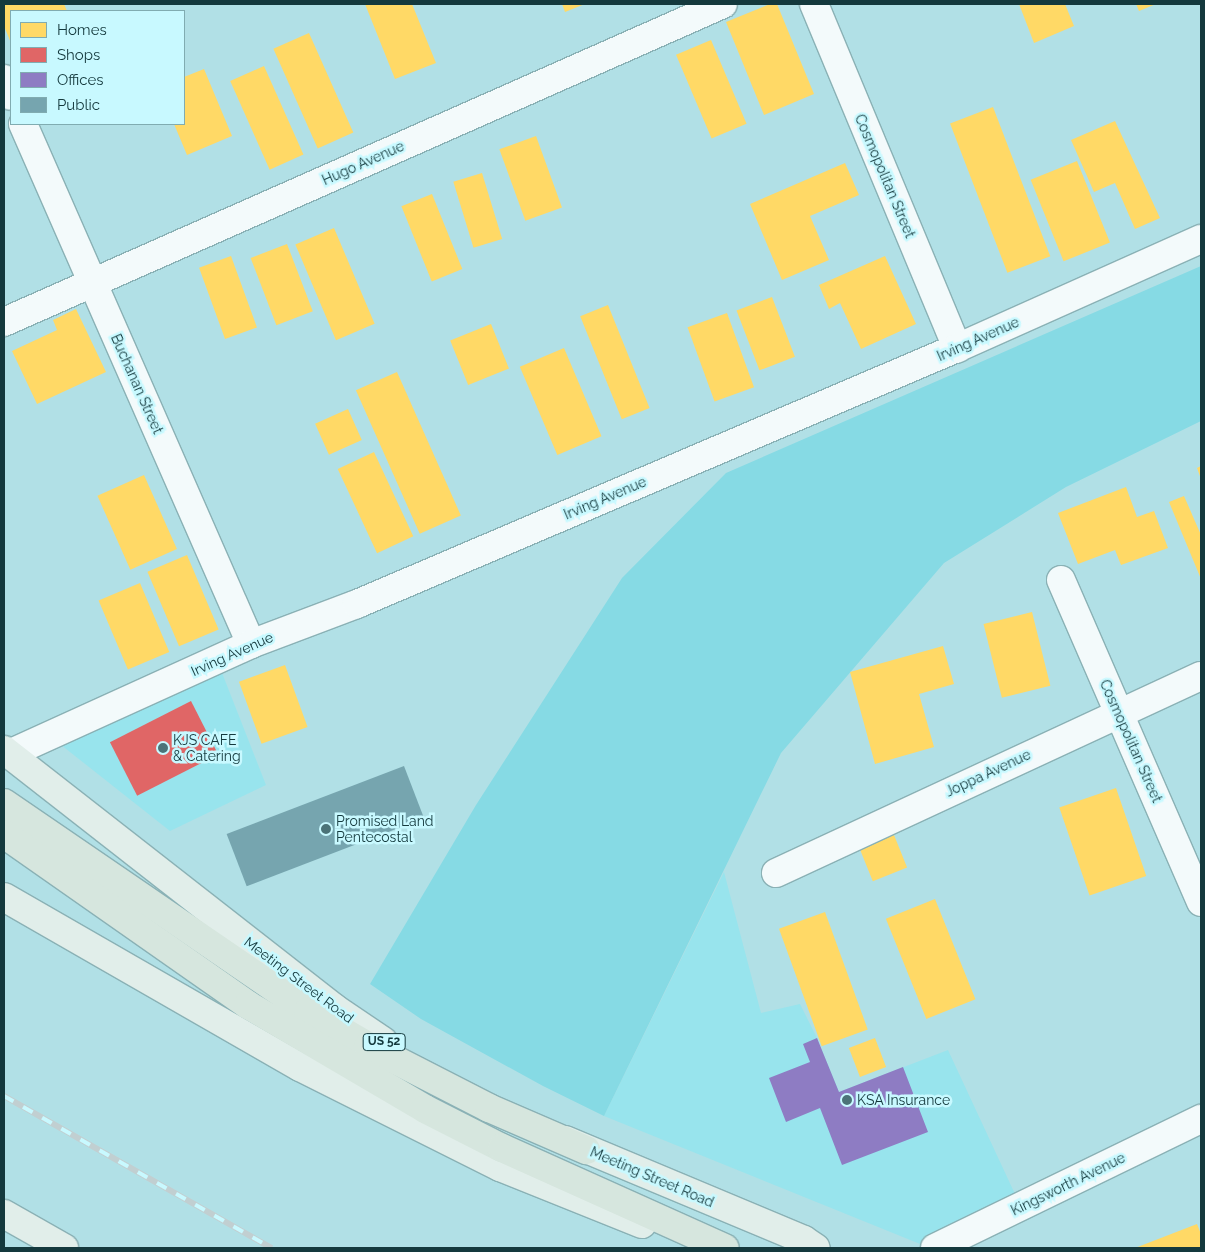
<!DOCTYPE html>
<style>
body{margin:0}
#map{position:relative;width:1205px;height:1252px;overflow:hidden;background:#b1e0e6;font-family:Raleway,sans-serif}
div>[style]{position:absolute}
.built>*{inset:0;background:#98e4ed}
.green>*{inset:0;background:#86dae4}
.homes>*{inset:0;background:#ffd966;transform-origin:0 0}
.shops>*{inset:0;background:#e06666;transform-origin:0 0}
.offices>*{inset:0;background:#8e7cc3}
.public>*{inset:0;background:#76a5af;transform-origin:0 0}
.roads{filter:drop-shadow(1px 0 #8ab1b5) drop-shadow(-1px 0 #8ab1b5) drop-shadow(0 1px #8ab1b5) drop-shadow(0 -1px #8ab1b5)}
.minor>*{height:28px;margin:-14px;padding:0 14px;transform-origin:14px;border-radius:14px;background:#f3fafb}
.primary>*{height:28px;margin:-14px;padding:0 14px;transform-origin:14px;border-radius:14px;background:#e1eeea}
.motorway>*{height:28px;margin:-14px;padding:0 14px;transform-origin:14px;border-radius:14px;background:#d6e6de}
.rail>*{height:5.5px;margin-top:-2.75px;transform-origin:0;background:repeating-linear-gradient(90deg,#c8f9ff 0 11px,#c1cfd1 0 22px);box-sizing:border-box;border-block:1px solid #c1cfd1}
.dots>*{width:14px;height:14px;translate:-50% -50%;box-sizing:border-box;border:2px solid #c8f9ff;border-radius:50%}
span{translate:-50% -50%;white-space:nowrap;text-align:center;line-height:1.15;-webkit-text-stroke:5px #c8f9ff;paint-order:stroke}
.shield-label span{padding:1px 4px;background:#c8f9ff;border:1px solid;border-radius:4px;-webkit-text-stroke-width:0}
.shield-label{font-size:12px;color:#14393d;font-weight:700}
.street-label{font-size:14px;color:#14393d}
.poi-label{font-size:14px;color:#14393d}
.left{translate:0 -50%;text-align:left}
.frame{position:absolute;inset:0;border:5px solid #14393d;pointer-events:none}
.legend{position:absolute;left:10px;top:10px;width:175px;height:115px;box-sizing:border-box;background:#c8f9ff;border:1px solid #80acb1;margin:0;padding:6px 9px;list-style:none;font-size:15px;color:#14393d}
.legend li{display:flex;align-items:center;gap:10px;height:25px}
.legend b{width:25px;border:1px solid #80acb1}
</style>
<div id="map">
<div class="built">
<div style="clip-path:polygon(217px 660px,266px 785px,170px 831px,51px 737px)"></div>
<div style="clip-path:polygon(724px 872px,761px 1013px,800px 1004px,817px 1038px,839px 1092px,948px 1050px,1021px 1207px,930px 1248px,604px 1116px)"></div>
</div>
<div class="green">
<div style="clip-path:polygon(1201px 266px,1201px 421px,1066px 487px,944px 563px,781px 753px,604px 1116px,543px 1086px,421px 1019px,370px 984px,476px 805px,622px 578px,726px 473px)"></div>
</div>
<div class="homes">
<div style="clip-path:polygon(4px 4px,64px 4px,67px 11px,11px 11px,11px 43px,4px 26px)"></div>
<div style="clip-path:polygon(365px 4px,412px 4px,436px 63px,395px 79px)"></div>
<div style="clip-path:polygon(562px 4px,585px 4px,565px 12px)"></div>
<div style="clip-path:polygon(770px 4px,777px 4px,814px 94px,764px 115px,726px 22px)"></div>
<div style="clip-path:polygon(1019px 4px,1065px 4px,1074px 26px,1034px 43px)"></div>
<div style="clip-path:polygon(1136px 4px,1156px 4px,1139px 11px)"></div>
<div style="left:309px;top:33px;width:109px;height:39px;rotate:66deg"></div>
<div style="left:711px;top:40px;width:91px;height:38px;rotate:67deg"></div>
<div style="left:264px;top:66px;width:97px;height:37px;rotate:66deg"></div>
<div style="clip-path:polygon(204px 69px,232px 136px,187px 155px,174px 124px,184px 124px,184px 77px)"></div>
<div style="left:993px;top:107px;width:160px;height:46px;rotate:69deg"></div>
<div style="clip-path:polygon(1115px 121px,1160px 218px,1135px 229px,1115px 183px,1094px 192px,1071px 140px)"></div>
<div style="left:536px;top:136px;width:76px;height:39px;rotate:70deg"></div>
<div style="left:1077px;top:161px;width:88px;height:50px;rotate:68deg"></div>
<div style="clip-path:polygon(845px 163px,859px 195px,810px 216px,829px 260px,782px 280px,750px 204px)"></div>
<div style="left:482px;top:173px;width:69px;height:30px;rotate:73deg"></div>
<div style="left:432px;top:194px;width:81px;height:33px;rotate:68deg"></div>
<div style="left:334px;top:228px;width:104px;height:42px;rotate:67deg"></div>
<div style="left:287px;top:244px;width:72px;height:39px;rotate:69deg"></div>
<div style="left:231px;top:256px;width:76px;height:34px;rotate:70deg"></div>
<div style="clip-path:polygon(885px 256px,916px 324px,861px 349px,840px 303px,829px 309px,819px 285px)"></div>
<div style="left:772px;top:297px;width:64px;height:38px;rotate:69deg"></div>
<div style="left:608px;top:305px;width:111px;height:30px;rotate:68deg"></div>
<div style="clip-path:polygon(76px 309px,106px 372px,37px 404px,12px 351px,57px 330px,53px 320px)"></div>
<div style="left:727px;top:313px;width:79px;height:42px;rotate:70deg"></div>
<div style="left:491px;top:324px;width:48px;height:44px;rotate:68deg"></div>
<div style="left:564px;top:348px;width:96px;height:48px;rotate:67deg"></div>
<div style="left:397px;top:372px;width:157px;height:45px;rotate:66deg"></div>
<div style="left:348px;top:409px;width:34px;height:36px;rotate:66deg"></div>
<div style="left:374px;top:452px;width:93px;height:40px;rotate:65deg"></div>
<div style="clip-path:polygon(1201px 466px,1201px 479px,1197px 468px)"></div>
<div style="left:144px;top:475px;width:81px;height:51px;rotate:66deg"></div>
<div style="clip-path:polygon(1126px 487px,1137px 517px,1154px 511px,1168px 548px,1121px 565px,1115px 550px,1078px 564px,1058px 513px)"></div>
<div style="clip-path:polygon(1184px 496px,1201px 535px,1201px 579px,1169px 502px)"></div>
<div style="left:187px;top:555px;width:81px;height:43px;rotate:67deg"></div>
<div style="left:140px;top:583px;width:75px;height:45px;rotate:67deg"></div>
<div style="left:1032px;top:612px;width:76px;height:50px;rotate:76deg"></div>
<div style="clip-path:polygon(943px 646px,954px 684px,919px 694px,934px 747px,875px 764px,850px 672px)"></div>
<div style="left:285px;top:665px;width:66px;height:49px;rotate:70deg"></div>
<div style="left:1116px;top:788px;width:93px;height:60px;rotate:71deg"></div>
<div style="left:894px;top:835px;width:35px;height:37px;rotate:68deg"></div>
<div style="left:935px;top:899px;width:108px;height:53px;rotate:68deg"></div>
<div style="left:825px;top:912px;width:125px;height:49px;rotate:70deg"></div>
<div style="left:875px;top:1038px;width:31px;height:28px;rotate:69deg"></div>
<div style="clip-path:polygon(1197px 1224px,1201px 1234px,1201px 1248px,1135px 1248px)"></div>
</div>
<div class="shops">
<div style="left:191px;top:701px;width:60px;height:91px;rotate:63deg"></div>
</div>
<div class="offices">
<div style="clip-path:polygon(817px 1038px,839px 1092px,903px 1067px,928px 1132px,842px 1165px,820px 1108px,786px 1122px,769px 1078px,810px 1062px,803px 1044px)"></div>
</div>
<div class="public">
<div style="left:404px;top:766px;width:56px;height:190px;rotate:69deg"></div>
</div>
<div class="roads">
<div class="minor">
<div style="left:814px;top:4px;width:373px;rotate:67.4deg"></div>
<div style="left:4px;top:79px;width:18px;rotate:68deg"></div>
<div style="left:23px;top:124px;width:568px;rotate:66.32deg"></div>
<div style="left:4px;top:322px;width:786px;rotate:-23.86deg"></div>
<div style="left:1061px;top:580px;width:351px;rotate:66.5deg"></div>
<div style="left:9px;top:754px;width:266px;rotate:-24.4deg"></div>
<div style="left:251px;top:644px;width:113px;rotate:-20.7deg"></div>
<div style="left:357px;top:604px;width:652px;rotate:-23.11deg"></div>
<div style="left:957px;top:348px;width:267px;rotate:-24.1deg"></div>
<div style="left:776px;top:873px;width:468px;rotate:-24.9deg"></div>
<div style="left:935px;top:1248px;width:296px;rotate:-25.9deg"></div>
</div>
<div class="primary">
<div style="left:4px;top:750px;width:419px;rotate:38deg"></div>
<div style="left:334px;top:1008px;width:59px;rotate:34deg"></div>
<div style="left:4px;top:897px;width:341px;rotate:29.9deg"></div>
<div style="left:300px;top:1067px;width:224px;rotate:26.6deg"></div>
<div style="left:500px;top:1167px;width:153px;rotate:21.9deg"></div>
<div style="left:565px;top:1140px;width:259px;rotate:22.7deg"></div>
<div style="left:804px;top:1240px;width:14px;rotate:34deg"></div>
<div style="left:4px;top:1214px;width:69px;rotate:29.5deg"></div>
</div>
<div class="motorway">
<div style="left:4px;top:803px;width:368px;rotate:34.4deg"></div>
<div style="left:308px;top:1011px;width:69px;rotate:30.3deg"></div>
<div style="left:368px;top:1046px;width:136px;rotate:27.1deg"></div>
<div style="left:489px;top:1108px;width:106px;rotate:23.4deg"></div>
<div style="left:4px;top:834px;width:298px;rotate:35deg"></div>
<div style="left:248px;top:1005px;width:205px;rotate:30.4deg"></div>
<div style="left:425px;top:1109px;width:86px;rotate:26.9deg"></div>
<div style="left:502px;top:1148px;width:244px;rotate:24.2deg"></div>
</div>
</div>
<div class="rail">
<div style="left:4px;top:1096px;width:308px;rotate:29.6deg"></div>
</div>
<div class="dots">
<div style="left:163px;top:748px;background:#4b7378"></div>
<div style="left:326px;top:829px;background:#4b7378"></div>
<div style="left:847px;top:1100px;background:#4b7378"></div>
</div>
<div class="shield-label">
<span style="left:384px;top:1042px">US 52</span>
</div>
<div class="street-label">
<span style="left:363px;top:163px;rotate:-24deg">Hugo Avenue</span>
<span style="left:885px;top:176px;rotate:67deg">Cosmopolitan Street</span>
<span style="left:978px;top:339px;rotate:-24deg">Irving Avenue</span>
<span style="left:137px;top:384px;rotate:66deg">Buchanan Street</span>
<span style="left:605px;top:498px;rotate:-23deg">Irving Avenue</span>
<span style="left:232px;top:654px;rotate:-24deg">Irving Avenue</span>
<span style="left:1131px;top:741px;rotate:66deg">Cosmopolitan Street</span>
<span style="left:988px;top:773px;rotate:-25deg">Joppa Avenue</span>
<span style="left:299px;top:980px;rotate:37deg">Meeting Street Road</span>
<span style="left:652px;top:1177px;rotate:23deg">Meeting Street Road</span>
<span style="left:1068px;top:1184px;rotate:-26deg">Kingsworth Avenue</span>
</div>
<div class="poi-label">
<span class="left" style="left:173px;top:748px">KJS CAFE<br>&amp; Catering</span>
<span class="left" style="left:336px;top:829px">Promised Land<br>Pentecostal</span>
<span class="left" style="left:857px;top:1100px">KSA Insurance</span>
</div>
<div class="frame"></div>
<ul class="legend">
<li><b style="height:14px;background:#ffd966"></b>Homes</li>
<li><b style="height:14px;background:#e06666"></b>Shops</li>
<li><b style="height:14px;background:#8e7cc3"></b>Offices</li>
<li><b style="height:14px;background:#76a5af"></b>Public</li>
</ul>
</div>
